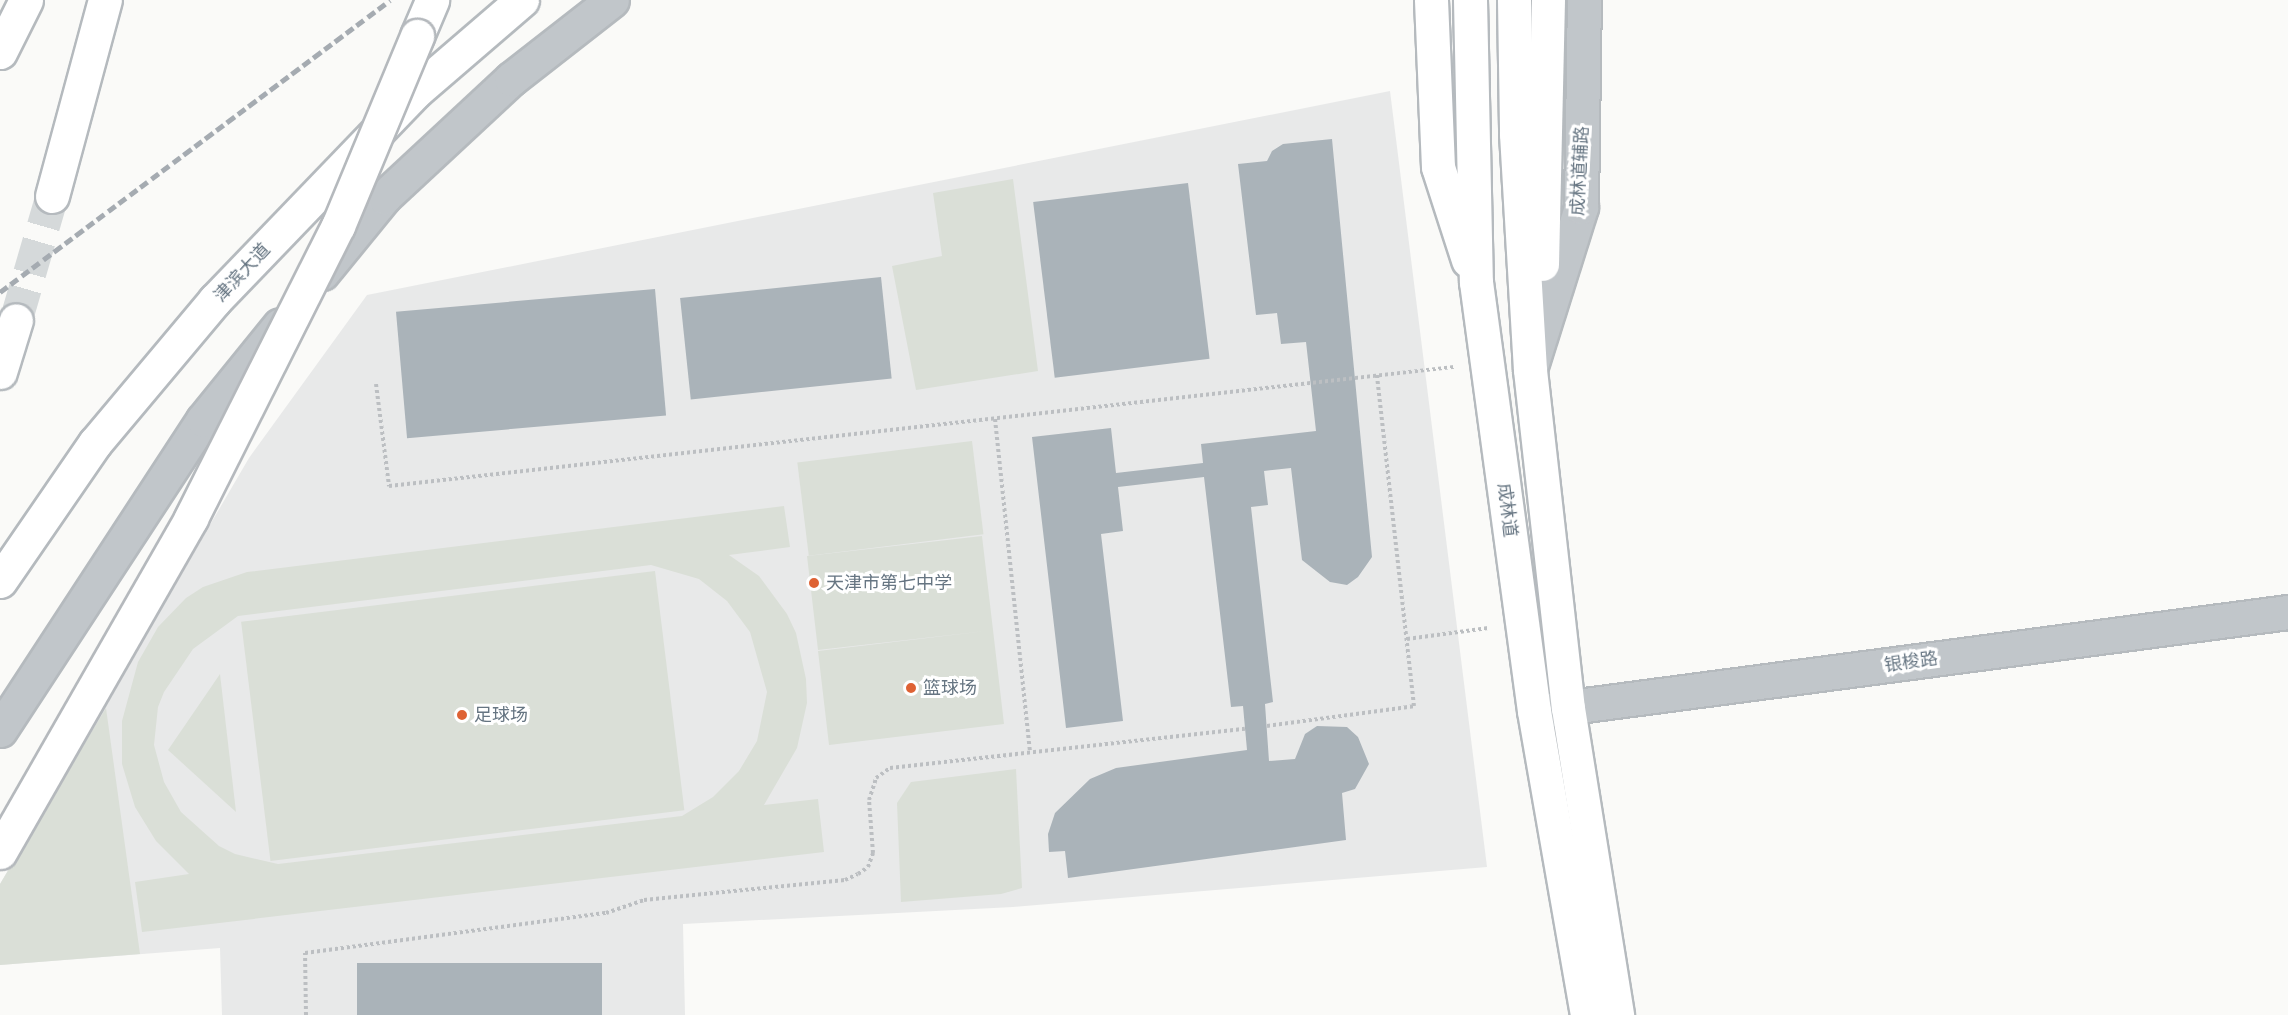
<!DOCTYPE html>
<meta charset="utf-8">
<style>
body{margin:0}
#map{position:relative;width:2288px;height:1015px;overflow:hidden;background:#fafaf8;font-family:Poppins,"Noto Sans SC",sans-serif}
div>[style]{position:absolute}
.built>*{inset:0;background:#e8e9e9}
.green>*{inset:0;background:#dadfd7;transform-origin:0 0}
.building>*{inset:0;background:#aab3b9;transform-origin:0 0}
.major-tunnel>*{height:33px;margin-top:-16.5px;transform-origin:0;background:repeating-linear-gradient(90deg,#d5d9da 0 33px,transparent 0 49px)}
.path>*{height:4px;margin-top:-2px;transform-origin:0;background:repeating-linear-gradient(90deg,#bcbfc2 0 3px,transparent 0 6px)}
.roads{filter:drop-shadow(2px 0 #b5babe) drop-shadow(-2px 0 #b5babe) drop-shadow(0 2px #b5babe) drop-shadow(0 -2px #b5babe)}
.minor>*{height:33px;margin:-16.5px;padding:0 16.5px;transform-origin:16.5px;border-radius:16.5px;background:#c1c6ca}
.major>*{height:33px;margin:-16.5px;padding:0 16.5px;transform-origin:16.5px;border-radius:16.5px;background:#fff}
.highway>*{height:33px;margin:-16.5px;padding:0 16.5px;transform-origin:16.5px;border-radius:16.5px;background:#fff}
.rail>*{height:4.5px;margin-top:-2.25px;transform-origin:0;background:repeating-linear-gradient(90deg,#a5abb1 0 9px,transparent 0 13.5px)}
.bridges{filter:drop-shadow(2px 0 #b5b9bd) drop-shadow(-2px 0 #b5b9bd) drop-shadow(0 2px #b5b9bd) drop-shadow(0 -2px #b5b9bd)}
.highway-bridge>*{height:33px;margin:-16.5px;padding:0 16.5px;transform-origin:16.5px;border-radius:16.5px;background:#fff}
.dots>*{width:16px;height:16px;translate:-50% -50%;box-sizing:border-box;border:3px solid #fff;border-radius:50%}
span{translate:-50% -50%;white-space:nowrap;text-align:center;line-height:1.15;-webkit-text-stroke:6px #fff;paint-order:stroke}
.street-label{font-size:18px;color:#667582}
.poi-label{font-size:18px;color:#667582}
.left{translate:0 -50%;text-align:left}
</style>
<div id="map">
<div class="built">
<div style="clip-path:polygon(1390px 91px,1487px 867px,1013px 907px,683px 924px,685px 1015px,222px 1015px,220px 948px,0 965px,0 884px,249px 458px,367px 295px)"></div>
</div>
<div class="green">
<div style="clip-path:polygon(1013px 179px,1038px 371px,916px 390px,892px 266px,942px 256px,933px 193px)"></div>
<div style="left:972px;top:441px;width:94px;height:176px;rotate:83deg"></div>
<div style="clip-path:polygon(evenodd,784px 506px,790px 547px,729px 555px,759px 576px,787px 614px,796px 633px,806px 679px,807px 703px,797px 748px,764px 805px,818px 799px,824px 852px,142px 932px,135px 882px,189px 874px,156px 841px,135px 807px,122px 764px,122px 721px,138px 662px,158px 627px,186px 598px,203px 587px,247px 572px,784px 506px,651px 565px,699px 579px,727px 601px,750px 632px,767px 692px,757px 741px,739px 771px,713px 797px,682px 816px,278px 864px,235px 854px,219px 846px,181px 812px,164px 782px,154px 745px,158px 707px,164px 692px,193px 649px,238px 616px,651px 565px)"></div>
<div style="clip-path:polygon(982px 536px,1004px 724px,829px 745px,818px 651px,986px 631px,818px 650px,807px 556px)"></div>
<div style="left:655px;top:571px;width:241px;height:417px;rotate:83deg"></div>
<div style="clip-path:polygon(220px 674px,236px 812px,168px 750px)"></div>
<div style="clip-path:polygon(106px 708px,140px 954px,0 965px,0 884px)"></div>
<div style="clip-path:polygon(1016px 769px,1022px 888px,1001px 894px,901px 902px,897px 803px,911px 782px)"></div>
</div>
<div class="building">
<div style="clip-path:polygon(1332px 139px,1372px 557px,1358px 577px,1347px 585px,1330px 582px,1302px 560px,1291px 468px,1264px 471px,1268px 505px,1251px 507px,1273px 702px,1265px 704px,1269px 761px,1295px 759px,1305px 734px,1317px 726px,1347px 727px,1358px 737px,1369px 764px,1355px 789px,1342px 793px,1346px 840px,1068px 878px,1065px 851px,1049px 852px,1048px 834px,1055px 813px,1090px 779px,1116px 768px,1247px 750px,1243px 706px,1231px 707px,1204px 477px,1118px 487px,1123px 531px,1101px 534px,1123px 721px,1066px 728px,1032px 437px,1111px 428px,1116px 473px,1203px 463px,1201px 444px,1316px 431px,1306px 342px,1281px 344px,1277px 313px,1256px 315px,1238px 164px,1267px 161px,1272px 151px,1283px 144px)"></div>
<div style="left:1188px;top:183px;width:177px;height:156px;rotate:83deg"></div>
<div style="left:881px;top:277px;width:102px;height:202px;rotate:84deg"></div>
<div style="left:655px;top:289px;width:127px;height:260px;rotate:85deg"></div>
<div style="left:357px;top:963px;width:245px;height:52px"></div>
</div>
<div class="major-tunnel">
<div style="left:16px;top:320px;width:129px;rotate:-73.8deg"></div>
</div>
<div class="path">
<div style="left:376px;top:384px;width:103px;rotate:82.7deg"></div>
<div style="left:389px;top:486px;width:1072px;rotate:-6.38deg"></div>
<div style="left:995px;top:419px;width:334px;rotate:84deg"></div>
<div style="left:1407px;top:639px;width:82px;rotate:-7.7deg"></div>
<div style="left:1267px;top:726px;width:148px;rotate:-7.7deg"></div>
<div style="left:1414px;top:706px;width:333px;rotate:-96.4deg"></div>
<div style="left:306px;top:1015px;width:62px;rotate:-90.9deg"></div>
<div style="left:305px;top:953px;width:304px;rotate:-7.6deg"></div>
<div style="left:606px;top:913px;width:40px;rotate:-18.9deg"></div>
<div style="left:644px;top:900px;width:202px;rotate:-5.7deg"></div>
<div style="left:845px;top:880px;width:14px;rotate:-25deg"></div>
<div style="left:858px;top:874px;width:12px;rotate:-35deg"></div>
<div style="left:868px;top:867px;width:15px;rotate:-70deg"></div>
<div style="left:873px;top:853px;width:53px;rotate:-94.3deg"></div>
<div style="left:869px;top:800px;width:23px;rotate:-72deg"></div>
<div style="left:876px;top:778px;width:17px;rotate:-36deg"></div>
<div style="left:890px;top:768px;width:357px;rotate:-6.3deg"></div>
</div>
<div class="roads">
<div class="minor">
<div style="left:322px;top:273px;width:98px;rotate:-50.8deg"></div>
<div style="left:384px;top:197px;width:173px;rotate:-42.9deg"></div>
<div style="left:511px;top:79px;width:128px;rotate:-38deg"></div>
<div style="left:1530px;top:369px;width:170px;rotate:-72.5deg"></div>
<div style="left:1581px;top:207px;width:207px;rotate:-89.2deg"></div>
<div style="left:1540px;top:711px;width:755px;rotate:-7.54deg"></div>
<div style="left:0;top:730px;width:371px;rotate:-56.8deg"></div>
<div style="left:203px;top:420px;width:122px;rotate:-51deg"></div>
</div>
<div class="major">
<div style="left:1431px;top:0;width:167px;rotate:87.6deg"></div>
<div style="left:1438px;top:167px;width:98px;rotate:72.1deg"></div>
<div style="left:1470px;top:0;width:282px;rotate:88.8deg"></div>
<div style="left:1476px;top:282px;width:433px;rotate:82.3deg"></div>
<div style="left:1534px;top:711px;width:309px;rotate:80.1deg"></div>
<div style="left:1514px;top:0;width:134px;rotate:89.1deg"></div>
<div style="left:1516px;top:134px;width:236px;rotate:86.6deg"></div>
<div style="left:1530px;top:370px;width:340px;rotate:83.6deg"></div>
<div style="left:1568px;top:708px;width:311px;rotate:80.9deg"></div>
<div style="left:52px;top:196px;width:203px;rotate:-74.9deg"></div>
<div style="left:1542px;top:264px;width:264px;rotate:-88.7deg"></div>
<div style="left:0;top:372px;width:54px;rotate:-72.9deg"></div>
</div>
<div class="highway">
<div style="left:417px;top:36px;width:39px;rotate:-67deg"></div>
<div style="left:0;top:52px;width:58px;rotate:-63.4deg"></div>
<div style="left:0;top:581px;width:168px;rotate:-55.5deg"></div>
<div style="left:95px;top:443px;width:187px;rotate:-50deg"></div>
<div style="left:215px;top:300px;width:289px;rotate:-46.1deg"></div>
<div style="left:415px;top:92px;width:141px;rotate:-40.7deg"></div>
</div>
</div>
<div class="rail">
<div style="left:0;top:292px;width:487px;rotate:-36.8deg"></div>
</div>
<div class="bridges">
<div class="highway-bridge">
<div style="left:0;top:852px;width:385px;rotate:-60.2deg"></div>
<div style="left:191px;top:518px;width:327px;rotate:-63.3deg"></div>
<div style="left:338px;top:226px;width:206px;rotate:-67.4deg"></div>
</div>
</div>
<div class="dots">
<div style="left:814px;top:583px;background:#de6234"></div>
<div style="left:911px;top:688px;background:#de6234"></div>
<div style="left:462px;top:715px;background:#de6234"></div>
</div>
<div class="street-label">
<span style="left:1580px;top:171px;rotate:-87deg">成林道辅路</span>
<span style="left:242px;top:273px;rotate:-47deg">津滨大道</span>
<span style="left:1507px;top:510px;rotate:83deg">成林道</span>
<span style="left:1911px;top:662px;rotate:-8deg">银梭路</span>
</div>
<div class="poi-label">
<span class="left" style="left:826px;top:583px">天津市第七中学</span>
<span class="left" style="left:923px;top:688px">篮球场</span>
<span class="left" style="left:474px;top:715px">足球场</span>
</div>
</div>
